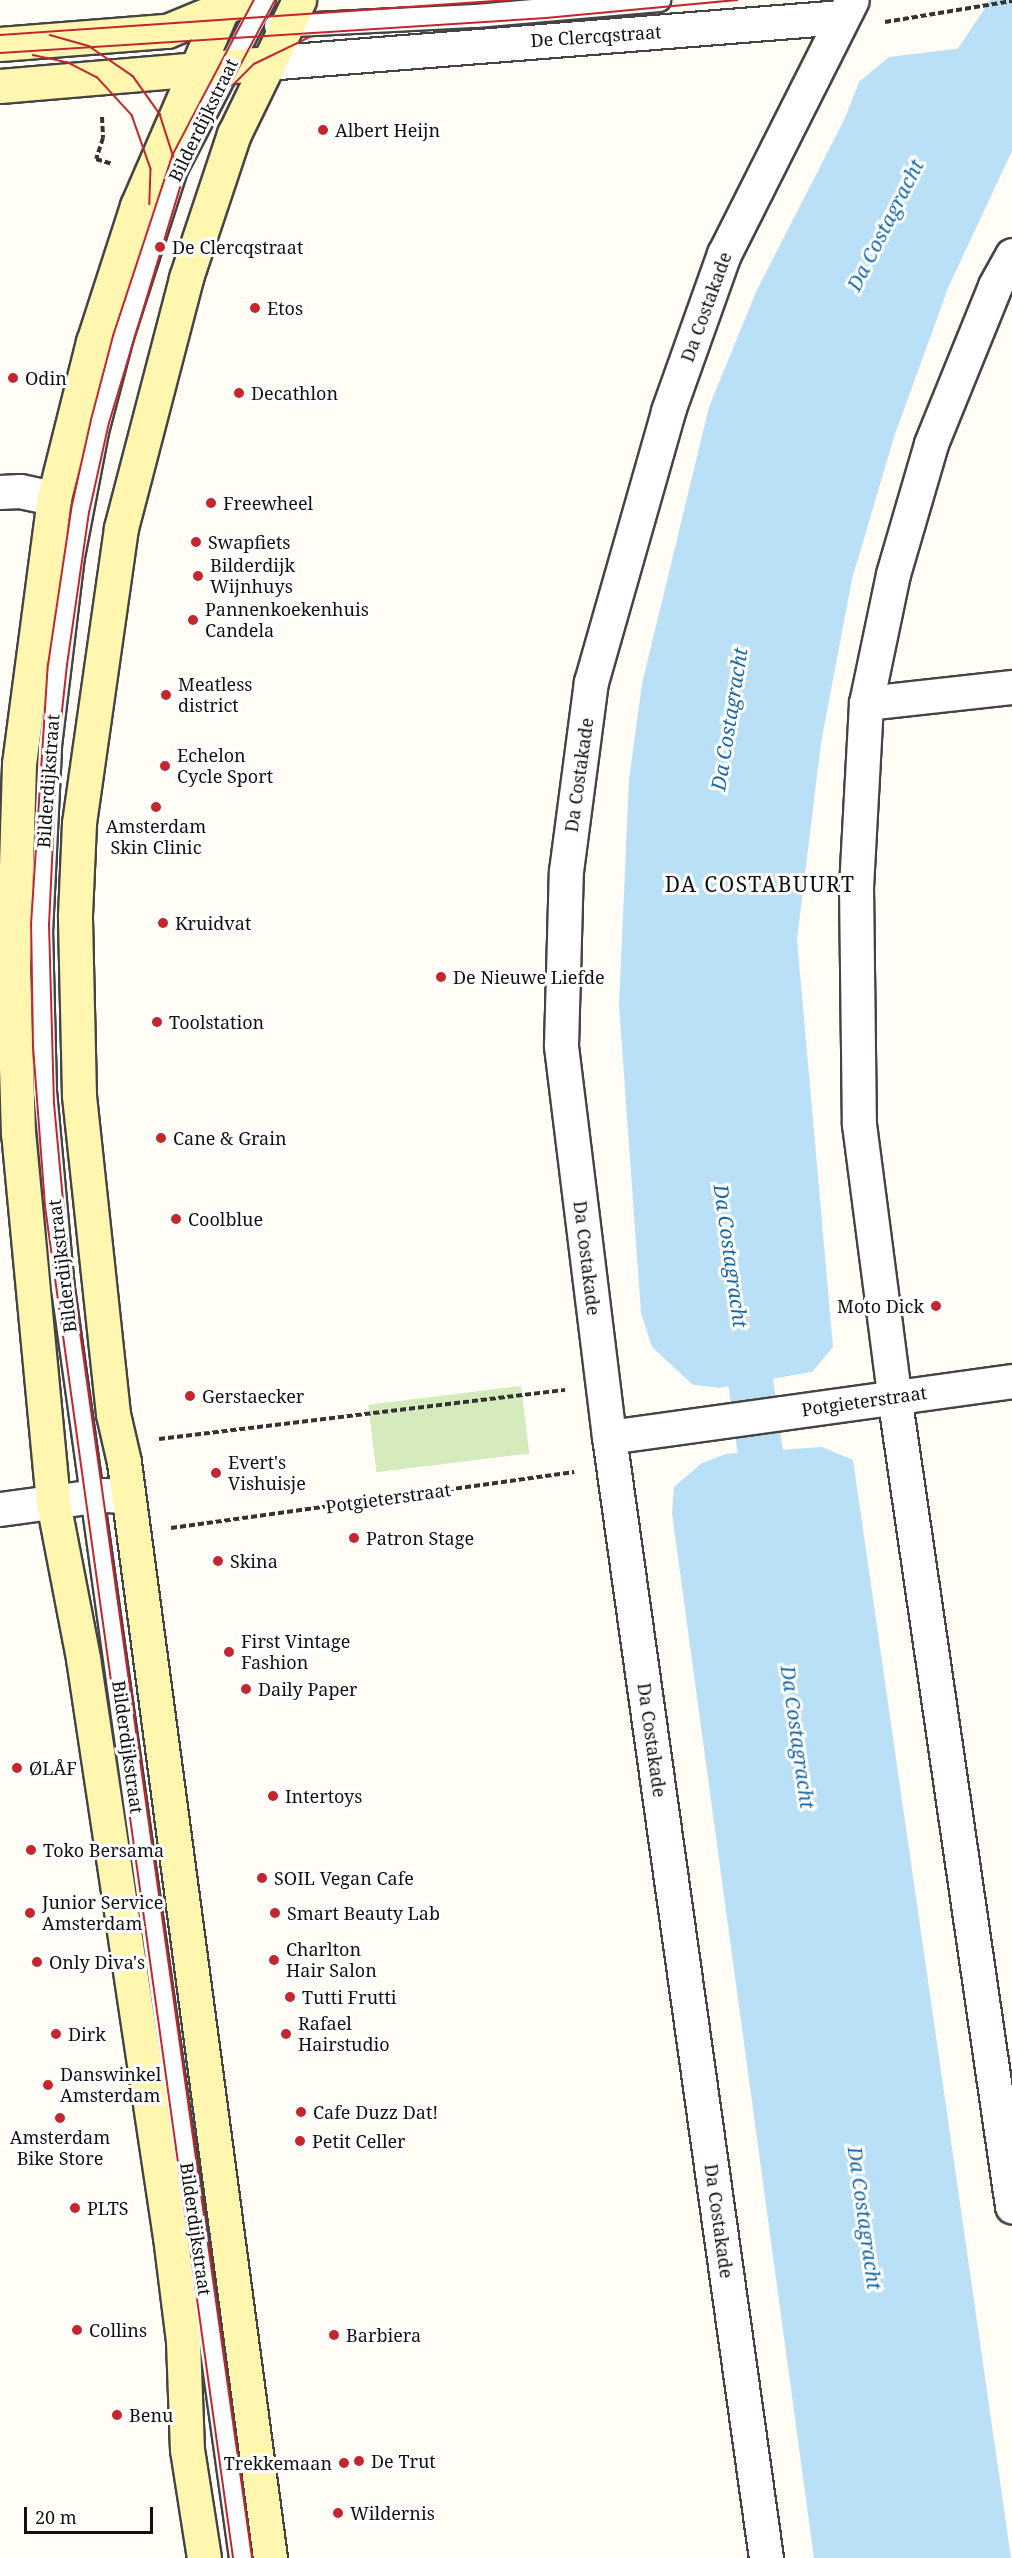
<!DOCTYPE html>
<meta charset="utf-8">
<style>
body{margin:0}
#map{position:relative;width:1012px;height:2558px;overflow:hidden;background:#fffdf5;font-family:"Noto Serif",serif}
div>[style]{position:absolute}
.green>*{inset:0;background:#d5ebbd;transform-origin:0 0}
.water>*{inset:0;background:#b9e0f7}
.pier>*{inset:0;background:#fffdf5;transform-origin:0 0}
.canal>*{height:45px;margin:-22.5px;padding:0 22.5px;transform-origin:22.5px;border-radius:22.5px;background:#b9e0f7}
.path>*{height:4px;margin-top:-2px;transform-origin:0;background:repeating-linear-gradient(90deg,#333 0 6px,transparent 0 9px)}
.roads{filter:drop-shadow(2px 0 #444) drop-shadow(-2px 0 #444) drop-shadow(0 2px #444) drop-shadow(0 -2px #444)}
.lane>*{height:22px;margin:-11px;padding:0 11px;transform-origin:11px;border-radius:11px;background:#fff}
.street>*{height:33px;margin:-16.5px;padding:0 16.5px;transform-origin:16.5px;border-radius:16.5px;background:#fff}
.secondary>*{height:33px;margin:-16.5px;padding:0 16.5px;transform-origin:16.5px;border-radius:16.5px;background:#fff6b0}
.tram>*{height:1.5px;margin:-0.75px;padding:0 0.75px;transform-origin:0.75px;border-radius:0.75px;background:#c4262e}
.dots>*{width:16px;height:16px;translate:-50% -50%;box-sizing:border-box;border:3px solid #fff;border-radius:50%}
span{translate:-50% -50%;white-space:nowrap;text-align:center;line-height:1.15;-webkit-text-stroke:6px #fff;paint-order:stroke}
.street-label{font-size:18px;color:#111}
.poi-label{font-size:18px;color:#111}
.left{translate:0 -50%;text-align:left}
.right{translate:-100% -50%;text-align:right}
.water-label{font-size:20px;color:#1768a6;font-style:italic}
.quarter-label{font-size:21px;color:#111;letter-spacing:1.5px}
.scale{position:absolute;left:24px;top:2507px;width:129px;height:27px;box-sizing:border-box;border:3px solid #111;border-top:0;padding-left:8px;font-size:18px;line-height:21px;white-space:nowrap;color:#111;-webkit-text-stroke:4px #fff;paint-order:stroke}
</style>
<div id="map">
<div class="green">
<div style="left:521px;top:1386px;width:68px;height:154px;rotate:83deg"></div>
</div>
<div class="water">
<div style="clip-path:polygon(1012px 42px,1012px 151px,948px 288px,894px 437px,852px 579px,821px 743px,797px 939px,833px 1347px,812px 1372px,720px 1388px,693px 1385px,652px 1347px,641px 1313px,619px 1005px,629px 780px,642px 684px,709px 407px,756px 292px,845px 118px,859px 82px,889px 57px)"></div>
<div style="clip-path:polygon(787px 1447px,822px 1447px,853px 1460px,1011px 2558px,814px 2558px,672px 1513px,674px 1487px,702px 1463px,725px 1454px)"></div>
</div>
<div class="pier">
<div style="left:1012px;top:39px;width:3px;height:95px;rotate:90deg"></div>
<div style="clip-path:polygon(812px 1372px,783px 1382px,720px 1391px,693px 1388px,693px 1385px,720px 1388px)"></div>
<div style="clip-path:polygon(786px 1444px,822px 1447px,725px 1454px,702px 1463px,724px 1451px)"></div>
</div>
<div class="canal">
<div style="left:953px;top:95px;width:106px;rotate:-56.2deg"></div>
<div style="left:742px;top:1322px;width:192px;rotate:82.2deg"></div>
</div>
<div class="path">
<div style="left:885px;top:22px;width:129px;rotate:-9.4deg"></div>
<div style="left:102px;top:117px;width:21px;rotate:87deg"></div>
<div style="left:103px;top:138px;width:22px;rotate:108deg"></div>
<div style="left:96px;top:159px;width:17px;rotate:17deg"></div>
<div style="left:159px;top:1439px;width:409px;rotate:-6.9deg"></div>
<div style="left:171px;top:1528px;width:407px;rotate:-7.9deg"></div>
</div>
<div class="roads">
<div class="lane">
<div style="left:276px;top:26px;width:200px;rotate:-2.9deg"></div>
<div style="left:476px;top:16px;width:184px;rotate:-5deg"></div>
<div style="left:241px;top:2558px;width:1281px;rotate:-97.98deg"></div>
<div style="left:63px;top:1289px;width:198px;rotate:-95.2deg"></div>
<div style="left:45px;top:1092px;width:159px;rotate:-91.4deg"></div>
<div style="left:41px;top:933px;width:187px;rotate:-87.2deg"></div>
<div style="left:50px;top:746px;width:190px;rotate:-83.1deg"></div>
<div style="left:73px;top:557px;width:127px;rotate:-79.1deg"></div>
<div style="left:97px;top:432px;width:98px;rotate:-75.3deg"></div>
<div style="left:122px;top:337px;width:176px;rotate:-72.1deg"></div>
<div style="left:176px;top:170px;width:191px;rotate:-62.6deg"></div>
</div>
<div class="street">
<div style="left:266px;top:63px;width:578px;rotate:-4.57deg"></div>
<div style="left:1012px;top:255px;width:35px;rotate:119deg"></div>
<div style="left:995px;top:286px;width:170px;rotate:112.1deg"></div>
<div style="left:931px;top:444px;width:135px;rotate:106.3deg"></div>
<div style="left:893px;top:574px;width:132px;rotate:101.8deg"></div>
<div style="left:866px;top:703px;width:183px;rotate:93.1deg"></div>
<div style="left:856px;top:886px;width:238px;rotate:89.3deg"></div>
<div style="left:859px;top:1124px;width:273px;rotate:82.6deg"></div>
<div style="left:894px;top:1395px;width:820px;rotate:81.72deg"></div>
<div style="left:0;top:492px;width:20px;rotate:-3deg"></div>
<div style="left:20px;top:491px;width:35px;rotate:12deg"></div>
<div style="left:866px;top:703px;width:147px;rotate:-6.3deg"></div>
<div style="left:609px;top:1437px;width:407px;rotate:-7.9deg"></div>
<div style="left:0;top:1509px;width:103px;rotate:-7.8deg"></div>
<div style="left:102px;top:1495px;width:24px;rotate:2deg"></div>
<div style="left:766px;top:2558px;width:1132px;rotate:-97.97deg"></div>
<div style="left:609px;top:1437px;width:395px;rotate:-97deg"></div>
<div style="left:561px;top:1045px;width:174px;rotate:-88.4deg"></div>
<div style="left:566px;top:871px;width:191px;rotate:-82.5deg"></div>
<div style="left:591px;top:682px;width:282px;rotate:-74.1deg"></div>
<div style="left:668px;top:411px;width:167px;rotate:-70.4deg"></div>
<div style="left:724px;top:254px;width:284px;rotate:-63.3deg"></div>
</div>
<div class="secondary">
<div style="left:0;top:44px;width:168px;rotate:-4.5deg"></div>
<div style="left:167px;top:31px;width:74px;rotate:-22.4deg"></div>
<div style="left:0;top:86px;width:267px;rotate:-4.9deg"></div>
<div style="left:204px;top:2558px;width:109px;rotate:-98.9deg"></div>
<div style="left:187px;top:2450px;width:109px;rotate:-92.1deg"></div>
<div style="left:183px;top:2341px;width:105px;rotate:-97.1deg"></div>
<div style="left:170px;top:2237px;width:585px;rotate:-98.55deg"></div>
<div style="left:83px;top:1658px;width:159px;rotate:-100.9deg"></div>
<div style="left:53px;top:1502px;width:370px;rotate:-95.4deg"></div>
<div style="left:18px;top:1134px;width:167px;rotate:-91.7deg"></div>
<div style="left:13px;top:967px;width:203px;rotate:-88.3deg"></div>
<div style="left:19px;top:764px;width:268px;rotate:-82.5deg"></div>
<div style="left:54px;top:498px;width:161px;rotate:-76deg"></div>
<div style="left:93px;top:342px;width:143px;rotate:-72.1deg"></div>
<div style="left:137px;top:206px;width:224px;rotate:-66.6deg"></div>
<div style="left:270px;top:2558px;width:1106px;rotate:-97.59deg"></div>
<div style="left:124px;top:1462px;width:49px;rotate:-102.9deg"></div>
<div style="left:113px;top:1414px;width:321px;rotate:-96.1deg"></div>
<div style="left:79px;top:1095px;width:180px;rotate:-91.3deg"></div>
<div style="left:75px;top:915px;width:92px;rotate:-87.5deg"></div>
<div style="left:79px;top:823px;width:298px;rotate:-81.9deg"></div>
<div style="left:121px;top:528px;width:258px;rotate:-75.4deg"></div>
<div style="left:186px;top:278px;width:152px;rotate:-71.6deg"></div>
<div style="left:234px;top:134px;width:149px;rotate:-64.1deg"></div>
</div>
</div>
<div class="tram">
<div style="left:0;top:35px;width:511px;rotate:-3.93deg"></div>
<div style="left:50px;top:35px;width:41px;rotate:15.8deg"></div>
<div style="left:89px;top:46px;width:53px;rotate:34.3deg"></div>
<div style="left:133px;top:76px;width:47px;rotate:54.6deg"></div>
<div style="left:160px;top:114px;width:46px;rotate:72.3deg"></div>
<div style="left:0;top:53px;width:547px;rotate:-3.67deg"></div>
<div style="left:546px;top:18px;width:192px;rotate:-5.4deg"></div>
<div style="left:33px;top:55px;width:35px;rotate:12deg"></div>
<div style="left:67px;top:62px;width:34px;rotate:27deg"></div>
<div style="left:97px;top:77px;width:52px;rotate:47.4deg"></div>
<div style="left:132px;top:115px;width:57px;rotate:70.6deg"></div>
<div style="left:151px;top:169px;width:35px;rotate:92deg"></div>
<div style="left:232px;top:86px;width:31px;rotate:-45deg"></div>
<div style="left:254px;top:64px;width:62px;rotate:-25.7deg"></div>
<div style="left:233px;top:2558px;width:1365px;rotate:-97.92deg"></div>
<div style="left:45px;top:1206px;width:160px;rotate:-94.3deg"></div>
<div style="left:33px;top:1046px;width:121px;rotate:-90.9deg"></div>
<div style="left:31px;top:925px;width:261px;rotate:-86.3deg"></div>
<div style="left:48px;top:665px;width:162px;rotate:-81.5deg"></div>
<div style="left:72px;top:505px;width:87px;rotate:-77.4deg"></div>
<div style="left:91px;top:420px;width:87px;rotate:-75.3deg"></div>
<div style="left:113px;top:336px;width:192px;rotate:-71.8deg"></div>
<div style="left:173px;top:154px;width:174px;rotate:-62.3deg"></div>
<div style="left:252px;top:2558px;width:1338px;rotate:-97.99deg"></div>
<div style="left:66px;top:1233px;width:130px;rotate:-95.3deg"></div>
<div style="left:54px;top:1104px;width:179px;rotate:-91.6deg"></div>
<div style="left:49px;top:925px;width:168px;rotate:-87.3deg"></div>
<div style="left:57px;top:757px;width:93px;rotate:-83.8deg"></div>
<div style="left:67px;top:665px;width:154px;rotate:-81.8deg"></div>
<div style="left:89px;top:513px;width:92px;rotate:-77.5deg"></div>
<div style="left:109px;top:423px;width:270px;rotate:-73.2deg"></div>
<div style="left:187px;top:165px;width:187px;rotate:-61.9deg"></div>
</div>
<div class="dots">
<div style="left:323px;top:130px;background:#c4262e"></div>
<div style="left:160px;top:247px;background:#c4262e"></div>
<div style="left:255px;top:308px;background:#c4262e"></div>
<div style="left:13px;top:378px;background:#c4262e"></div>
<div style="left:239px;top:393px;background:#c4262e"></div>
<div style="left:211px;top:503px;background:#c4262e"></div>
<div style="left:196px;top:542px;background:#c4262e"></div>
<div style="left:198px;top:576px;background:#c4262e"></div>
<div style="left:193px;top:620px;background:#c4262e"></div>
<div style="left:166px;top:695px;background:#c4262e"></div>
<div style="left:165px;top:766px;background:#c4262e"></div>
<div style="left:156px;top:807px;background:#c4262e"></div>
<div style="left:163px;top:923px;background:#c4262e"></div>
<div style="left:441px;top:977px;background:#c4262e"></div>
<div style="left:157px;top:1022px;background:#c4262e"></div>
<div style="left:161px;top:1138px;background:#c4262e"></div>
<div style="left:176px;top:1219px;background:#c4262e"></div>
<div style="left:936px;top:1306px;background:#c4262e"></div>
<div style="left:190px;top:1396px;background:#c4262e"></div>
<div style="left:216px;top:1473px;background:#c4262e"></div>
<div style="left:354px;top:1538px;background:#c4262e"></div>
<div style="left:218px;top:1561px;background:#c4262e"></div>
<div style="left:229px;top:1652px;background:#c4262e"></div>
<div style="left:246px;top:1689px;background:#c4262e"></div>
<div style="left:17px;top:1768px;background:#c4262e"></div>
<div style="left:273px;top:1796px;background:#c4262e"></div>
<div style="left:31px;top:1850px;background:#c4262e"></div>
<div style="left:262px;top:1878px;background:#c4262e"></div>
<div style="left:30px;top:1913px;background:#c4262e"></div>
<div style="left:275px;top:1913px;background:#c4262e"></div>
<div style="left:274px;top:1960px;background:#c4262e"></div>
<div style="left:37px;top:1962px;background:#c4262e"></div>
<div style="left:290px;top:1997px;background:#c4262e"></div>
<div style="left:56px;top:2034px;background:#c4262e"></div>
<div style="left:286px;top:2034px;background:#c4262e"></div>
<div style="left:48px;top:2085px;background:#c4262e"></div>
<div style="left:301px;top:2112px;background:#c4262e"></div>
<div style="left:60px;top:2118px;background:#c4262e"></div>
<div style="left:300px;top:2141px;background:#c4262e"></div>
<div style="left:75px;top:2208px;background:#c4262e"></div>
<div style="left:77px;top:2330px;background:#c4262e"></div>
<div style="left:334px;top:2335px;background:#c4262e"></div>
<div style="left:117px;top:2415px;background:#c4262e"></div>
<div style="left:359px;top:2461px;background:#c4262e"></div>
<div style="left:344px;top:2463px;background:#c4262e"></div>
<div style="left:338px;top:2513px;background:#c4262e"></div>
</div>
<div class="street-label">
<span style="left:596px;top:36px;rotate:-4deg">De Clercqstraat</span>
<span style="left:203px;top:120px;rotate:-64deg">Bilderdijkstraat</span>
<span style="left:706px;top:307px;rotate:-70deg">Da Costakade</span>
<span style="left:579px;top:775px;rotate:-82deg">Da Costakade</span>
<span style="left:48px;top:781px;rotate:-86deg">Bilderdijkstraat</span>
<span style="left:587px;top:1258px;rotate:83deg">Da Costakade</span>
<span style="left:62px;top:1266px;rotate:-97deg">Bilderdijkstraat</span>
<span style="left:864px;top:1401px;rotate:-8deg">Potgieterstraat</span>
<span style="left:388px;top:1498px;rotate:-8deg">Potgieterstraat</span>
<span style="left:652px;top:1740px;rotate:82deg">Da Costakade</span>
<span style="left:128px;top:1747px;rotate:82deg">Bilderdijkstraat</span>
<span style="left:719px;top:2221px;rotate:82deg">Da Costakade</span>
<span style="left:196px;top:2229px;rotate:82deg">Bilderdijkstraat</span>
</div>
<div class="poi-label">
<span class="left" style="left:335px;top:130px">Albert Heijn</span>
<span class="left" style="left:172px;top:247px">De Clercqstraat</span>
<span class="left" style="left:267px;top:308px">Etos</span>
<span class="left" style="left:25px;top:378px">Odin</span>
<span class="left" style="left:251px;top:393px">Decathlon</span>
<span class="left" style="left:223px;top:503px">Freewheel</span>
<span class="left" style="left:208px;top:542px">Swapfiets</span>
<span class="left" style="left:210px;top:576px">Bilderdijk<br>Wijnhuys</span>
<span class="left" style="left:205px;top:620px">Pannenkoekenhuis<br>Candela</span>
<span class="left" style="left:178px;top:695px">Meatless<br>district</span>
<span class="left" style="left:177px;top:766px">Echelon<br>Cycle Sport</span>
<span style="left:156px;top:837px">Amsterdam<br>Skin Clinic</span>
<span class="left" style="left:175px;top:923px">Kruidvat</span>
<span class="left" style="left:453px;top:977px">De Nieuwe Liefde</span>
<span class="left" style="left:169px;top:1022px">Toolstation</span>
<span class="left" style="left:173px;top:1138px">Cane &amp; Grain</span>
<span class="left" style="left:188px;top:1219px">Coolblue</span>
<span class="right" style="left:924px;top:1306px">Moto Dick</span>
<span class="left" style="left:202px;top:1396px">Gerstaecker</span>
<span class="left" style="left:228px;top:1473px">Evert's<br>Vishuisje</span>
<span class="left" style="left:366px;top:1538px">Patron Stage</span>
<span class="left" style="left:230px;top:1561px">Skina</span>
<span class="left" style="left:241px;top:1652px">First Vintage<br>Fashion</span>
<span class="left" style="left:258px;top:1689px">Daily Paper</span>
<span class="left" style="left:29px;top:1768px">ØLÅF</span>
<span class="left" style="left:285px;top:1796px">Intertoys</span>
<span class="left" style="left:43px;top:1850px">Toko Bersama</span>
<span class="left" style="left:274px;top:1878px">SOIL Vegan Cafe</span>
<span class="left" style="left:42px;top:1913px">Junior Service<br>Amsterdam</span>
<span class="left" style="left:287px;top:1913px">Smart Beauty Lab</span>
<span class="left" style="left:286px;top:1960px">Charlton<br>Hair Salon</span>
<span class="left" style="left:49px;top:1962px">Only Diva's</span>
<span class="left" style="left:302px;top:1997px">Tutti Frutti</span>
<span class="left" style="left:298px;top:2034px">Rafael<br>Hairstudio</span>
<span class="left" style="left:68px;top:2034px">Dirk</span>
<span class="left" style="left:60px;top:2085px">Danswinkel<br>Amsterdam</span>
<span class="left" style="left:313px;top:2112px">Cafe Duzz Dat!</span>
<span style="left:60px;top:2148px">Amsterdam<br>Bike Store</span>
<span class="left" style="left:312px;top:2141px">Petit Celler</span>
<span class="left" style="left:87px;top:2208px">PLTS</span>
<span class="left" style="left:89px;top:2330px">Collins</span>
<span class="left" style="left:346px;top:2335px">Barbiera</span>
<span class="left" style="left:129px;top:2415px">Benu</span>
<span class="left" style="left:371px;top:2461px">De Trut</span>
<span class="right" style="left:332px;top:2463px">Trekkemaan</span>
<span class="left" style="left:350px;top:2513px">Wildernis</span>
</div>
<div class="water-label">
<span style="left:885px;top:225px;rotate:-63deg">Da Costagracht</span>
<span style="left:729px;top:719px;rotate:-81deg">Da Costagracht</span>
<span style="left:731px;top:1256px;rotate:82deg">Da Costagracht</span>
<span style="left:798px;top:1737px;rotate:82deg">Da Costagracht</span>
<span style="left:865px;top:2218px;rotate:82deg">Da Costagracht</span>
</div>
<div class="quarter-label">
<span style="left:760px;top:884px">DA COSTABUURT</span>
</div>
<div class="scale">20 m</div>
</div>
